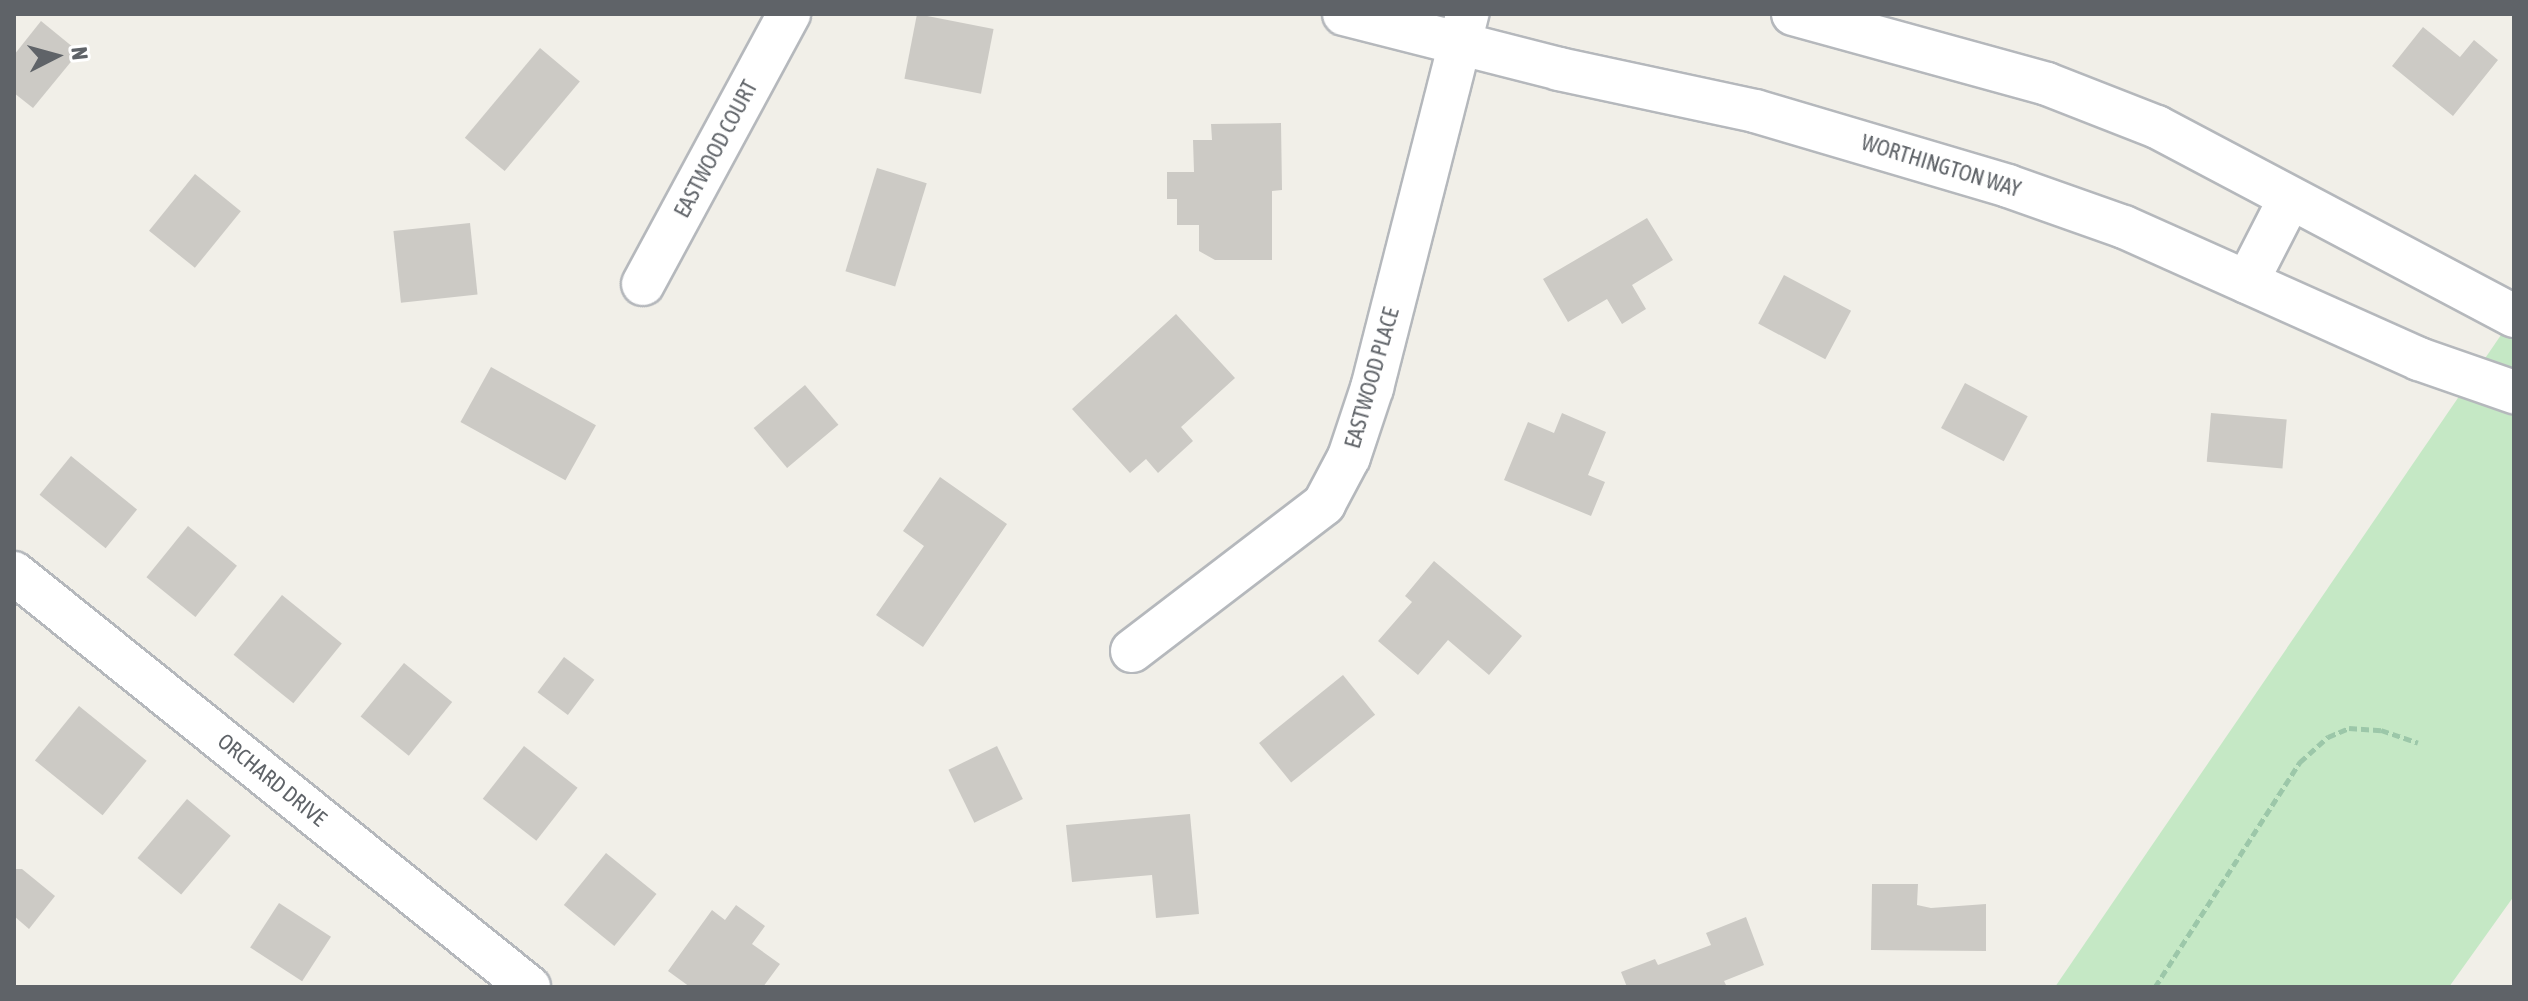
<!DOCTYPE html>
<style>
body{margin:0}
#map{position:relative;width:2528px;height:1001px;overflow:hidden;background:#f1efe8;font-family:"Asap Condensed",sans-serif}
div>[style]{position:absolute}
.green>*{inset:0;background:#c5e8c5}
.building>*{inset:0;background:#cccac5;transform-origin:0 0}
.path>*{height:5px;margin-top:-2.5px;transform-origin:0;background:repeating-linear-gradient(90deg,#9cc7a9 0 8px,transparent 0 12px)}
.roads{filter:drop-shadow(2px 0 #b5b8bc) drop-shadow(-2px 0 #b5b8bc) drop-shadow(0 2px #b5b8bc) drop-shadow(0 -2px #b5b8bc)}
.minor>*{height:42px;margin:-21px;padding:0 21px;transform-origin:21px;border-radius:21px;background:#fff}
span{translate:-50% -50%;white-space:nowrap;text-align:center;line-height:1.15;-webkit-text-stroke:8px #fff;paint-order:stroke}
.street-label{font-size:22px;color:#5f6368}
.frame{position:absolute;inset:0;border:16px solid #5f6368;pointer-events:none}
.north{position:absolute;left:16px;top:16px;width:80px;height:80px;-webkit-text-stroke:6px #fff;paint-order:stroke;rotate:84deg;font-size:22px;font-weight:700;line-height:32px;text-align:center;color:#5f6368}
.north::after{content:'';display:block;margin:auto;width:28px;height:36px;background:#5f6368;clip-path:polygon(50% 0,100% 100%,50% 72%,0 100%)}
</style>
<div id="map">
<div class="green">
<div style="clip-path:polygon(2514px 316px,2514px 896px,2449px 987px,2055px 987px)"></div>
</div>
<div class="building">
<div style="left:917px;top:14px;width:78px;height:66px;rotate:11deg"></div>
<div style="clip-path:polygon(41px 21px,79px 52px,33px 108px,14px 93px,14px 55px)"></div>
<div style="clip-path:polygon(2423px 27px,2460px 57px,2474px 40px,2498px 60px,2453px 116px,2392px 66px)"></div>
<div style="left:540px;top:48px;width:52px;height:117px;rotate:40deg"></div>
<div style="clip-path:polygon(1281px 123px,1282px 190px,1272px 191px,1272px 260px,1215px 260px,1199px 251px,1199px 225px,1177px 225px,1177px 199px,1167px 199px,1167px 172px,1194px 172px,1193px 140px,1212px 140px,1211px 124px)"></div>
<div style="left:877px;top:168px;width:52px;height:108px;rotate:17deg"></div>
<div style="left:195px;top:174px;width:59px;height:73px;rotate:39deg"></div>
<div style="clip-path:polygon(1647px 218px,1673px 260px,1632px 285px,1646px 309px,1622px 324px,1607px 299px,1568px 322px,1543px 279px)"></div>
<div style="left:470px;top:223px;width:72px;height:77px;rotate:84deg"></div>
<div style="left:1784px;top:275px;width:76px;height:55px;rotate:28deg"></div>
<div style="clip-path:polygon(1176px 314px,1235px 378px,1181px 427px,1193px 441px,1158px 473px,1146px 459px,1130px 473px,1072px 409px)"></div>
<div style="left:491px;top:367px;width:120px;height:63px;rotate:29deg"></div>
<div style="left:1965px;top:383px;width:71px;height:51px;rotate:28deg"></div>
<div style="left:805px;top:385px;width:52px;height:67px;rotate:50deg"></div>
<div style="clip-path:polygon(1562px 413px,1606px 432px,1588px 475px,1605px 482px,1591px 516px,1504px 480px,1528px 422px,1554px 433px)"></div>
<div style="left:2211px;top:413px;width:76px;height:49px;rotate:5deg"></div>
<div style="left:71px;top:456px;width:85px;height:50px;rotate:39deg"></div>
<div style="clip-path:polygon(940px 477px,1007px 524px,923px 647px,876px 615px,924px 546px,903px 531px)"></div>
<div style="left:188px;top:526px;width:63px;height:66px;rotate:39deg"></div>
<div style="clip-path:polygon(1434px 561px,1522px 636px,1489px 675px,1448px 640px,1418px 675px,1378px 641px,1412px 602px,1405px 596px)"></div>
<div style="left:282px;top:595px;width:77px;height:77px;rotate:39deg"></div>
<div style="left:564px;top:657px;width:38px;height:44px;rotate:37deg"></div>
<div style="left:404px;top:663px;width:62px;height:69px;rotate:39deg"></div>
<div style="left:1343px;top:675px;width:51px;height:108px;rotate:51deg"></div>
<div style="left:79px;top:706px;width:87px;height:70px;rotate:39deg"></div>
<div style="left:524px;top:746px;width:68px;height:67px;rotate:38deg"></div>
<div style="left:997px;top:746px;width:59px;height:54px;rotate:64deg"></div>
<div style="left:187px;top:799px;width:57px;height:77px;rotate:40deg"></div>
<div style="clip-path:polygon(1190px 814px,1199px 914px,1156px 918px,1152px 875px,1072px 882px,1066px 825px)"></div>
<div style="left:606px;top:853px;width:65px;height:67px;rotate:39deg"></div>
<div style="clip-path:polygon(14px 869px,22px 869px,55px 896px,29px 929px,14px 916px)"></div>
<div style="clip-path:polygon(1872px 884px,1918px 884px,1917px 905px,1931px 908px,1986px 904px,1986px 951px,1871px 950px)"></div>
<div style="left:279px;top:903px;width:62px;height:53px;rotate:33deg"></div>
<div style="clip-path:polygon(736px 905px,765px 926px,752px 944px,780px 964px,763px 987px,690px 987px,668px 971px,712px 910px,725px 920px)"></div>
<div style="clip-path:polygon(1746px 917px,1764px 965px,1724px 981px,1727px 987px,1627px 987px,1621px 972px,1655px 959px,1658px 965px,1711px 945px,1706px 933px)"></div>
</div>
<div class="path">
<div style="left:2155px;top:987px;width:268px;rotate:-57.2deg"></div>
<div style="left:2300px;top:762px;width:38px;rotate:-42deg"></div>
<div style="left:2328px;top:737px;width:23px;rotate:-23deg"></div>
<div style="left:2349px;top:728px;width:32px;rotate:4deg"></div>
<div style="left:2381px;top:730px;width:39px;rotate:19deg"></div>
</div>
<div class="roads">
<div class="minor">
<div style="left:1344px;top:14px;width:222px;rotate:14.3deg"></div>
<div style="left:1559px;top:69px;width:200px;rotate:12.1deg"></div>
<div style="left:1755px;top:111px;width:264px;rotate:16.5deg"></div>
<div style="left:2008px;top:186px;width:123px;rotate:19.5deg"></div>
<div style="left:2124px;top:227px;width:323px;rotate:24.1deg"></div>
<div style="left:2419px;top:359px;width:101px;rotate:19.2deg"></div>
<div style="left:1793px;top:14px;width:263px;rotate:15.4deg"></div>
<div style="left:2047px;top:84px;width:118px;rotate:21.4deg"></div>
<div style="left:2157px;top:127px;width:404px;rotate:27.9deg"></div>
<div style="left:2247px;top:282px;width:92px;rotate:-62.9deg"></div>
<div style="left:643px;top:284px;width:307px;rotate:-61.6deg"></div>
<div style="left:14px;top:573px;width:661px;rotate:38.8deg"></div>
<div style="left:1132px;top:651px;width:242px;rotate:-37.4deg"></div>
<div style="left:1324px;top:504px;width:53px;rotate:-62deg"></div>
<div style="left:1349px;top:457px;width:73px;rotate:-71.6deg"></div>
<div style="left:1372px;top:388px;width:386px;rotate:-75.7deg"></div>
</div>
</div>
<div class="street-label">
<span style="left:716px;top:149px;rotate:-62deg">EASTWOOD COURT</span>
<span style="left:1941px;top:166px;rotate:17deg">WORTHINGTON WAY</span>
<span style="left:1372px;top:378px;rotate:-74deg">EASTWOOD PLACE</span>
<span style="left:272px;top:780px;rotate:39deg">ORCHARD DRIVE</span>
</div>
<div class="frame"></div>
<div class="north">N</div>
</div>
